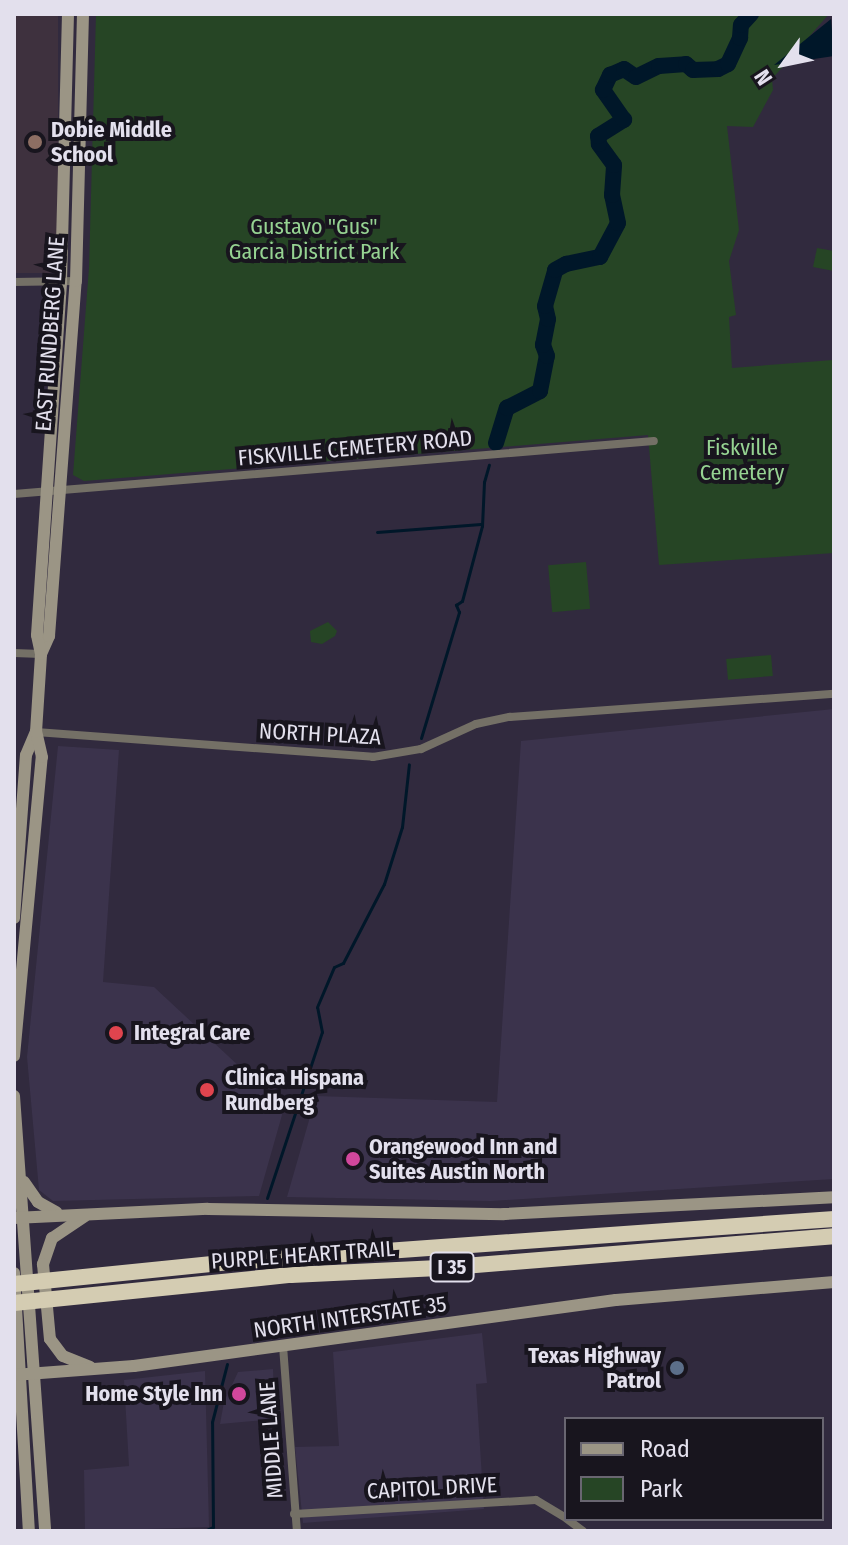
<!DOCTYPE html>
<style>
body{margin:0}
#map{position:relative;width:848px;height:1545px;overflow:hidden;background:#312a3e;font-family:"Fira Sans Condensed",sans-serif}
div>[style]{position:absolute}
.built>*{inset:0;background:#3b334c}
.education>*{inset:0;background:#3e313e;transform-origin:0 0}
.green>*{inset:0;background:#264525;transform-origin:0 0}
.water>*{inset:0;background:#001729}
.stream>*{height:3px;margin:-1.5px;padding:0 1.5px;transform-origin:1.5px;border-radius:1.5px;background:#001729}
.river>*{height:16px;margin:-8px;padding:0 8px;transform-origin:8px;border-radius:8px;background:#001729}
.street>*{height:8px;margin:-4px;padding:0 4px;transform-origin:4px;border-radius:4px;background:#747066}
.secondary>*{height:12px;margin:-6px;padding:0 6px;transform-origin:6px;border-radius:6px;background:#9b9585}
.highway>*{height:16px;margin:-8px;padding:0 8px;transform-origin:8px;border-radius:8px;background:#d4ccb2}
.dots>*{width:22px;height:22px;translate:-50% -50%;box-sizing:border-box;border:4px solid #18151e;border-radius:50%}
span{translate:-50% -50%;white-space:nowrap;text-align:center;line-height:1.15;-webkit-text-stroke:8px #18151e;paint-order:stroke}
.shield-label span{padding:2px 6px;background:#18151e;border:2px solid;border-radius:6px;-webkit-text-stroke-width:0}
.shield-label{font-size:20px;color:#e3e0ed;font-weight:700}
.poi-label{font-size:22px;color:#e3e0ed;font-weight:700}
.left{translate:0 -50%;text-align:left}
.right{translate:-100% -50%;text-align:right}
.park-label{font-size:22px;color:#96d392}
.street-label{font-size:22px;color:#e3e0ed}
.frame{position:absolute;inset:0;border:16px solid #e3e0ed;pointer-events:none}
.legend{position:absolute;left:564px;top:1417px;width:260px;height:104px;box-sizing:border-box;background:#18151e;border:2px solid #696671;margin:0;padding:10px 14px;list-style:none;font-size:24px;color:#e3e0ed}
.legend li{display:flex;align-items:center;gap:16px;height:40px}
.legend b{width:40px;border:2px solid #696671}
.north{position:absolute;left:744px;top:24px;width:80px;height:80px;-webkit-text-stroke:6px #18151e;paint-order:stroke;rotate:237deg;font-size:22px;font-weight:700;line-height:32px;text-align:center;color:#e3e0ed}
.north::after{content:'';display:block;margin:auto;width:28px;height:36px;background:#e3e0ed;clip-path:polygon(50% 0,100% 100%,50% 72%,0 100%)}
</style>
<div id="map">
<div class="built">
<div style="clip-path:polygon(834px 709px,834px 1179px,491px 1201px,287px 1197px,316px 1096px,497px 1102px,521px 741px)"></div>
<div style="clip-path:polygon(58px 746px,119px 750px,103px 982px,154px 987px,284px 1108px,259px 1196px,53px 1201px,39px 1190px,27px 1057px)"></div>
<div style="clip-path:polygon(482px 1333px,487px 1383px,476px 1384px,484px 1509px,303px 1523px,295px 1447px,339px 1446px,333px 1352px)"></div>
<div style="clip-path:polygon(273px 1369px,275px 1419px,220px 1424px,224px 1402px,238px 1372px)"></div>
<div style="clip-path:polygon(205px 1371px,209px 1527px,85px 1531px,84px 1470px,129px 1466px,124px 1380px)"></div>
</div>
<div class="education">
<div style="left:14px;top:14px;width:44px;height:259px"></div>
</div>
<div class="green">
<div style="clip-path:polygon(96px 14px,829px 14px,772px 79px,773px 90px,753px 127px,727px 126px,739px 230px,729px 261px,736px 315px,729px 317px,732px 368px,833px 360px,834px 553px,659px 565px,648px 435px,84px 481px,73px 475px,89px 268px)"></div>
<div style="clip-path:polygon(817px 248px,834px 251px,834px 271px,813px 267px)"></div>
<div style="left:586px;top:562px;width:47px;height:38px;rotate:85deg"></div>
<div style="clip-path:polygon(328px 622px,337px 631px,335px 636px,322px 644px,311px 642px,310px 631px)"></div>
<div style="left:771px;top:655px;width:21px;height:45px;rotate:85deg"></div>
</div>
<div class="water">
<div style="clip-path:polygon(831px 19px,834px 56px,774px 65px)"></div>
</div>
<div class="stream">
<div style="left:377px;top:532px;width:104px;rotate:-4.4deg"></div>
<div style="left:421px;top:738px;width:132px;rotate:-73.2deg"></div>
<div style="left:459px;top:612px;width:8px;rotate:-113deg"></div>
<div style="left:456px;top:605px;width:7px;rotate:-34deg"></div>
<div style="left:462px;top:601px;width:78px;rotate:-75.1deg"></div>
<div style="left:482px;top:526px;width:44px;rotate:-87.4deg"></div>
<div style="left:484px;top:482px;width:18px;rotate:-74deg"></div>
<div style="left:267px;top:1198px;width:175px;rotate:-71.7deg"></div>
<div style="left:322px;top:1032px;width:25px;rotate:-101deg"></div>
<div style="left:317px;top:1007px;width:43px;rotate:-67deg"></div>
<div style="left:334px;top:967px;width:10px;rotate:-24deg"></div>
<div style="left:343px;top:963px;width:89px;rotate:-62.6deg"></div>
<div style="left:384px;top:884px;width:60px;rotate:-72.5deg"></div>
<div style="left:402px;top:827px;width:63px;rotate:-83.7deg"></div>
<div style="left:204px;top:1531px;width:10px;rotate:-24deg"></div>
<div style="left:213px;top:1527px;width:105px;rotate:-90.5deg"></div>
<div style="left:212px;top:1422px;width:60px;rotate:-75.5deg"></div>
</div>
<div class="river">
<div style="left:496px;top:443px;width:37px;rotate:-73deg"></div>
<div style="left:507px;top:408px;width:37px;rotate:-27deg"></div>
<div style="left:540px;top:391px;width:36px;rotate:-79deg"></div>
<div style="left:547px;top:356px;width:12px;rotate:-110deg"></div>
<div style="left:543px;top:345px;width:26px;rotate:-79deg"></div>
<div style="left:548px;top:319px;width:13px;rotate:-103deg"></div>
<div style="left:545px;top:306px;width:37px;rotate:-74deg"></div>
<div style="left:555px;top:270px;width:13px;rotate:-29deg"></div>
<div style="left:566px;top:264px;width:35px;rotate:-12deg"></div>
<div style="left:600px;top:257px;width:38px;rotate:-62deg"></div>
<div style="left:618px;top:223px;width:29px;rotate:-102deg"></div>
<div style="left:612px;top:195px;width:30px;rotate:-86deg"></div>
<div style="left:614px;top:165px;width:26px;rotate:-126deg"></div>
<div style="left:599px;top:144px;width:8px;rotate:-97deg"></div>
<div style="left:598px;top:136px;width:31px;rotate:-32deg"></div>
<div style="left:624px;top:120px;width:37px;rotate:-125deg"></div>
<div style="left:603px;top:90px;width:17px;rotate:-65deg"></div>
<div style="left:610px;top:75px;width:15px;rotate:-23deg"></div>
<div style="left:624px;top:69px;width:14px;rotate:34deg"></div>
<div style="left:636px;top:77px;width:25px;rotate:-26deg"></div>
<div style="left:659px;top:66px;width:27px;rotate:-4deg"></div>
<div style="left:686px;top:64px;width:9px;rotate:41deg"></div>
<div style="left:693px;top:70px;width:25px;rotate:-2deg"></div>
<div style="left:718px;top:69px;width:11px;rotate:-27deg"></div>
<div style="left:728px;top:64px;width:29px;rotate:-65deg"></div>
<div style="left:740px;top:38px;width:13px;rotate:-86deg"></div>
<div style="left:741px;top:25px;width:15px;rotate:-48deg"></div>
</div>
<div class="street">
<div style="left:14px;top:282px;width:62px;rotate:-0.9deg"></div>
<div style="left:14px;top:494px;width:642px;rotate:-4.73deg"></div>
<div style="left:14px;top:653px;width:27px;rotate:2deg"></div>
<div style="left:36px;top:732px;width:338px;rotate:4.2deg"></div>
<div style="left:373px;top:757px;width:49px;rotate:-9.5deg"></div>
<div style="left:421px;top:749px;width:60px;rotate:-24.4deg"></div>
<div style="left:476px;top:724px;width:35px;rotate:-12deg"></div>
<div style="left:510px;top:717px;width:325px;rotate:-4.1deg"></div>
<div style="left:283px;top:1346px;width:186px;rotate:85.7deg"></div>
<div style="left:294px;top:1514px;width:242px;rotate:-3.3deg"></div>
<div style="left:536px;top:1500px;width:35px;rotate:31deg"></div>
<div style="left:567px;top:1519px;width:20px;rotate:37deg"></div>
</div>
<div class="secondary">
<div style="left:41px;top:654px;width:20px;rotate:-66deg"></div>
<div style="left:49px;top:636px;width:356px;rotate:-85.7deg"></div>
<div style="left:76px;top:281px;width:267px;rotate:-88.5deg"></div>
<div style="left:14px;top:918px;width:163px;rotate:-85.8deg"></div>
<div style="left:26px;top:755px;width:25px;rotate:-67deg"></div>
<div style="left:14px;top:1056px;width:300px;rotate:-84.7deg"></div>
<div style="left:42px;top:757px;width:26px;rotate:-103deg"></div>
<div style="left:36px;top:732px;width:78px;rotate:-86.3deg"></div>
<div style="left:41px;top:654px;width:19px;rotate:-102deg"></div>
<div style="left:37px;top:635px;width:355px;rotate:-86.1deg"></div>
<div style="left:61px;top:281px;width:267px;rotate:-88.5deg"></div>
<div style="left:14px;top:1096px;width:436px;rotate:85.9deg"></div>
<div style="left:24px;top:1182px;width:24px;rotate:55deg"></div>
<div style="left:38px;top:1202px;width:21px;rotate:29deg"></div>
<div style="left:85px;top:1216px;width:40px;rotate:146deg"></div>
<div style="left:52px;top:1238px;width:28px;rotate:109deg"></div>
<div style="left:43px;top:1264px;width:75px;rotate:84.7deg"></div>
<div style="left:50px;top:1339px;width:21px;rotate:53deg"></div>
<div style="left:63px;top:1356px;width:29px;rotate:22deg"></div>
<div style="left:14px;top:1218px;width:194px;rotate:-2.7deg"></div>
<div style="left:208px;top:1209px;width:296px;rotate:1deg"></div>
<div style="left:504px;top:1214px;width:330px;rotate:-2.9deg"></div>
<div style="left:14px;top:1273px;width:258px;rotate:86.7deg"></div>
<div style="left:14px;top:1375px;width:120px;rotate:-4.3deg"></div>
<div style="left:134px;top:1366px;width:486px;rotate:-7.8deg"></div>
<div style="left:616px;top:1300px;width:219px;rotate:-4.7deg"></div>
</div>
<div class="highway">
<div style="left:14px;top:1284px;width:219px;rotate:-5.8deg"></div>
<div style="left:232px;top:1262px;width:604px;rotate:-4.09deg"></div>
<div style="left:14px;top:1303px;width:278px;rotate:-5.8deg"></div>
<div style="left:291px;top:1275px;width:148px;rotate:-2.7deg"></div>
<div style="left:439px;top:1268px;width:396px;rotate:-4.6deg"></div>
</div>
<div class="dots">
<div style="left:35px;top:142px;background:#8d6e63"></div>
<div style="left:116px;top:1033px;background:#e0444e"></div>
<div style="left:207px;top:1090px;background:#e0444e"></div>
<div style="left:353px;top:1159px;background:#d1479c"></div>
<div style="left:677px;top:1368px;background:#5c6f8a"></div>
<div style="left:239px;top:1394px;background:#d1479c"></div>
</div>
<div class="shield-label">
<span style="left:452px;top:1267px">I 35</span>
</div>
<div class="poi-label">
<span class="left" style="left:51px;top:142px">Dobie Middle<br>School</span>
<span class="left" style="left:134px;top:1033px">Integral Care</span>
<span class="left" style="left:225px;top:1090px">Clinica Hispana<br>Rundberg</span>
<span class="left" style="left:369px;top:1159px">Orangewood Inn and<br>Suites Austin North</span>
<span class="right" style="left:661px;top:1368px">Texas Highway<br>Patrol</span>
<span class="right" style="left:223px;top:1394px">Home Style Inn</span>
</div>
<div class="park-label">
<span style="left:314px;top:239px">Gustavo "Gus"<br>Garcia District Park</span>
<span style="left:742px;top:460px">Fiskville<br>Cemetery</span>
</div>
<div class="street-label">
<span style="left:50px;top:334px;rotate:-86deg">EAST RUNDBERG LANE</span>
<span style="left:355px;top:448px;rotate:-5deg">FISKVILLE CEMETERY ROAD</span>
<span style="left:320px;top:734px;rotate:3deg">NORTH PLAZA</span>
<span style="left:303px;top:1255px;rotate:-4deg">PURPLE HEART TRAIL</span>
<span style="left:350px;top:1317px;rotate:-8deg">NORTH INTERSTATE 35</span>
<span style="left:271px;top:1440px;rotate:-94deg">MIDDLE LANE</span>
<span style="left:432px;top:1488px;rotate:-3deg">CAPITOL DRIVE</span>
</div>
<div class="frame"></div>
<ul class="legend">
<li><b style="height:10px;background:#9b9585"></b>Road</li>
<li><b style="height:22px;background:#264525"></b>Park</li>
</ul>
<div class="north">N</div>
</div>
